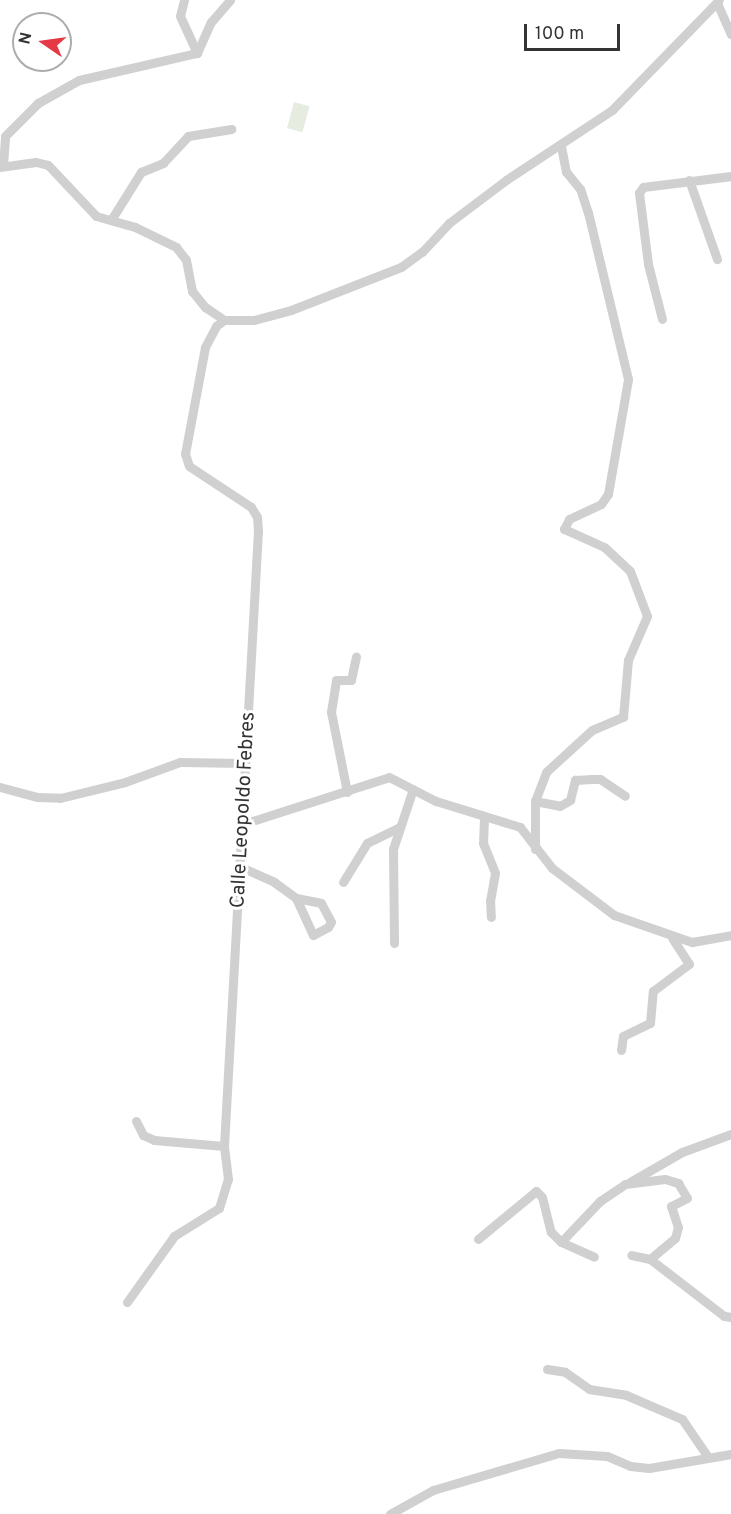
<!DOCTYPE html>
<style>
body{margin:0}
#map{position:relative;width:731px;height:1514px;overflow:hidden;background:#fff;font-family:Overpass,sans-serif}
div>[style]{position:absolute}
.green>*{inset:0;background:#e6ecdf;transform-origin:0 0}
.minor>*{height:9px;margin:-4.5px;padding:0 4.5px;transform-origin:4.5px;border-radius:4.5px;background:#d0d0d0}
span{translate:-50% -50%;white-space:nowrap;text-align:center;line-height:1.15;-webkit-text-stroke:6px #fff;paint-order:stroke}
.street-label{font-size:20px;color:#333}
.north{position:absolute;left:12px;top:12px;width:60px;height:60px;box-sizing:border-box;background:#fff;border:2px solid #adadad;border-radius:50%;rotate:283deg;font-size:16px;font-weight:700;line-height:24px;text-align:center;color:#333}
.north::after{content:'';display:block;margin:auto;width:21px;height:27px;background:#e63946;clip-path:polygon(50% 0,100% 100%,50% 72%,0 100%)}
.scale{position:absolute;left:524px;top:24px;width:96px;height:27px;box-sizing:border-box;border:3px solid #333;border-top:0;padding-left:8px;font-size:18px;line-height:21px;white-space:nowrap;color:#333;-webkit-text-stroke:4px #fff;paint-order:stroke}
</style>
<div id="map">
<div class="green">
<div style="left:294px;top:102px;width:16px;height:27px;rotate:15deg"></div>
</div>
<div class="minor">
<div style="left:184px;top:0;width:16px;rotate:104deg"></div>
<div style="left:180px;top:16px;width:41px;rotate:65.3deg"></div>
<div style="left:717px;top:3px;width:34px;rotate:66deg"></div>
<div style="left:3px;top:166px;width:30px;rotate:-86deg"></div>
<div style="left:5px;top:136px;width:47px;rotate:-45deg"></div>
<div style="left:38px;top:103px;width:47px;rotate:-29.3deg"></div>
<div style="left:79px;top:80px;width:121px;rotate:-12.9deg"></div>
<div style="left:197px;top:53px;width:34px;rotate:-66deg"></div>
<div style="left:211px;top:22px;width:29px;rotate:-49deg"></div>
<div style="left:0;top:167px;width:36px;rotate:-8deg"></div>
<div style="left:36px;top:162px;width:12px;rotate:14deg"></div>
<div style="left:48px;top:165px;width:70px;rotate:46.7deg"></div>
<div style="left:96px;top:216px;width:41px;rotate:15.8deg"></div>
<div style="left:135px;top:227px;width:46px;rotate:26deg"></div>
<div style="left:176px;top:247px;width:16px;rotate:52deg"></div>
<div style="left:186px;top:260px;width:32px;rotate:79deg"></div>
<div style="left:192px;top:291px;width:21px;rotate:51deg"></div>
<div style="left:205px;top:307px;width:23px;rotate:34deg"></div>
<div style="left:224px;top:320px;width:30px"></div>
<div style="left:254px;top:320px;width:38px;rotate:-15deg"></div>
<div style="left:291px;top:310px;width:118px;rotate:-21.4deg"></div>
<div style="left:401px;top:267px;width:26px;rotate:-36deg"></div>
<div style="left:422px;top:252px;width:40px;rotate:-47deg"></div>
<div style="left:449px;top:223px;width:71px;rotate:-37deg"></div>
<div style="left:506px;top:180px;width:127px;rotate:-33.4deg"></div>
<div style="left:612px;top:110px;width:153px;rotate:-45.8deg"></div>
<div style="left:689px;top:180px;width:84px;rotate:70.5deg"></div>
<div style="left:111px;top:220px;width:57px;rotate:-58deg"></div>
<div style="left:141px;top:172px;width:24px;rotate:-22deg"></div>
<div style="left:163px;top:163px;width:37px;rotate:-47deg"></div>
<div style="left:188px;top:136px;width:44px;rotate:-9.2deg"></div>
<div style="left:662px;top:319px;width:57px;rotate:-104.3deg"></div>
<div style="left:648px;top:264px;width:72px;rotate:-97.2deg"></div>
<div style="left:639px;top:193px;width:7px;rotate:-56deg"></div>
<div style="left:643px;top:187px;width:89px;rotate:-7.1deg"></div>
<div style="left:0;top:787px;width:38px;rotate:15deg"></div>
<div style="left:37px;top:797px;width:23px;rotate:2deg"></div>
<div style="left:60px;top:798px;width:67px;rotate:-13.8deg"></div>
<div style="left:125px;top:782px;width:59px;rotate:-20deg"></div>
<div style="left:180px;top:762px;width:65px;rotate:0.9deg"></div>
<div style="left:347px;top:792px;width:82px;rotate:-101.3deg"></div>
<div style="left:331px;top:712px;width:32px;rotate:-81deg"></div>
<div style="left:336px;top:680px;width:15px"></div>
<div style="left:351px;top:680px;width:24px;rotate:-78deg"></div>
<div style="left:535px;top:801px;width:25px;rotate:11deg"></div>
<div style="left:560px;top:806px;width:12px;rotate:-31deg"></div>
<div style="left:570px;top:800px;width:21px;rotate:-76deg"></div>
<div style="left:575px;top:780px;width:17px;rotate:-3deg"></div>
<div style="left:592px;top:779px;width:8px"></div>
<div style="left:600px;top:779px;width:30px;rotate:34deg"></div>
<div style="left:484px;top:817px;width:26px;rotate:92deg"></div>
<div style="left:483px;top:843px;width:32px;rotate:68deg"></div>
<div style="left:495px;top:873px;width:27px;rotate:100deg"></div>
<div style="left:490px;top:900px;width:17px;rotate:87deg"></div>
<div style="left:243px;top:824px;width:153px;rotate:-17.8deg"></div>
<div style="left:389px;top:777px;width:53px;rotate:27.1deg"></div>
<div style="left:436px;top:801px;width:88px;rotate:17.2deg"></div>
<div style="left:520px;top:827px;width:52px;rotate:52deg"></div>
<div style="left:552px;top:868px;width:78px;rotate:37.2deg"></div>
<div style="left:614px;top:915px;width:83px;rotate:19.1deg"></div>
<div style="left:692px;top:942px;width:40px;rotate:-10deg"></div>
<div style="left:535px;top:849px;width:48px;rotate:-90deg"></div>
<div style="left:535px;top:801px;width:31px;rotate:-69deg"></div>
<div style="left:546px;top:772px;width:62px;rotate:-42.4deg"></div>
<div style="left:592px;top:730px;width:34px;rotate:-23deg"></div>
<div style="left:623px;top:717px;width:57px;rotate:-85deg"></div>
<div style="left:628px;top:660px;width:48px;rotate:-66.6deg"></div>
<div style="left:647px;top:616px;width:48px;rotate:-110.7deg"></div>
<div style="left:630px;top:571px;width:35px;rotate:-137deg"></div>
<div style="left:604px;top:547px;width:44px;rotate:-155.8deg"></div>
<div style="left:564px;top:529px;width:11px;rotate:-63deg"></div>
<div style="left:569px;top:519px;width:35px;rotate:-25deg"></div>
<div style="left:601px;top:504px;width:12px;rotate:-55deg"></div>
<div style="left:608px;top:494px;width:117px;rotate:-80.1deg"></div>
<div style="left:628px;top:379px;width:171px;rotate:-103.5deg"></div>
<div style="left:588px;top:213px;width:25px;rotate:-108deg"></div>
<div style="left:580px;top:189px;width:22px;rotate:-129deg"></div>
<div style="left:566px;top:172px;width:26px;rotate:-101deg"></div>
<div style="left:241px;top:867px;width:36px;rotate:24deg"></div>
<div style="left:274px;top:882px;width:27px;rotate:36deg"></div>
<div style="left:296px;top:898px;width:25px;rotate:11deg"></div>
<div style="left:321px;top:903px;width:21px;rotate:62deg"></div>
<div style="left:331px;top:922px;width:6px;rotate:121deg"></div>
<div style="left:328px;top:927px;width:17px;rotate:152deg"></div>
<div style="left:313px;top:935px;width:41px;rotate:-114.7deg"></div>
<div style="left:343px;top:882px;width:46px;rotate:-58.4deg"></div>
<div style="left:367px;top:843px;width:37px;rotate:-26deg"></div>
<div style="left:394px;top:943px;width:94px;rotate:-90.6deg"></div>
<div style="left:393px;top:849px;width:63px;rotate:-71.6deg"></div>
<div style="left:621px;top:1050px;width:14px;rotate:-82deg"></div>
<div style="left:623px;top:1036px;width:30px;rotate:-26deg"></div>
<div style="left:650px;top:1023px;width:32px;rotate:-85deg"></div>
<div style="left:653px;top:991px;width:45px;rotate:-36.9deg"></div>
<div style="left:689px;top:964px;width:31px;rotate:-123deg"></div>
<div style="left:136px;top:1121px;width:16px;rotate:63deg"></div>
<div style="left:143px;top:1135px;width:12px;rotate:24deg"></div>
<div style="left:154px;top:1140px;width:70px;rotate:4.9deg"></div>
<div style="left:630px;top:1182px;width:60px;rotate:-30deg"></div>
<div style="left:682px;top:1152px;width:52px;rotate:-20.2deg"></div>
<div style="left:478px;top:1239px;width:75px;rotate:-39.6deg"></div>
<div style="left:536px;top:1191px;width:8px;rotate:45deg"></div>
<div style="left:542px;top:1197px;width:36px;rotate:76deg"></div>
<div style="left:551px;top:1232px;width:14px;rotate:45deg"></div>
<div style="left:561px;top:1242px;width:36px;rotate:24deg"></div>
<div style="left:561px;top:1242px;width:57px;rotate:-46.4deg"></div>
<div style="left:600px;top:1201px;width:30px;rotate:-34deg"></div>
<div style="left:625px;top:1184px;width:40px;rotate:-7.1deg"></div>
<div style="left:665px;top:1179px;width:14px;rotate:17deg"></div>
<div style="left:678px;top:1183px;width:17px;rotate:59deg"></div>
<div style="left:687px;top:1198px;width:18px;rotate:153deg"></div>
<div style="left:671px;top:1206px;width:22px;rotate:72deg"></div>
<div style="left:678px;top:1227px;width:11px;rotate:105deg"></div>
<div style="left:675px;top:1238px;width:33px;rotate:140deg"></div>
<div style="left:650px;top:1259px;width:19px;rotate:-168deg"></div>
<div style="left:650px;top:1259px;width:93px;rotate:37.6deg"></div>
<div style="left:724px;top:1316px;width:7px;rotate:8deg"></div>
<div style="left:127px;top:1302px;width:81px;rotate:-54.5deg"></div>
<div style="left:174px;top:1236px;width:53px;rotate:-31.9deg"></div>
<div style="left:219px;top:1208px;width:30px;rotate:-73deg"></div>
<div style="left:228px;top:1179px;width:33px;rotate:-97deg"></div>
<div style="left:224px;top:1146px;width:616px;rotate:-86.84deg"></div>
<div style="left:258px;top:531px;width:14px;rotate:-94deg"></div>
<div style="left:257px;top:517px;width:12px;rotate:-121deg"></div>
<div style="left:251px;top:507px;width:74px;rotate:-146.5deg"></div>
<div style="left:189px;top:466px;width:13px;rotate:-108deg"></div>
<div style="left:185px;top:454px;width:109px;rotate:-79.4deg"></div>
<div style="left:205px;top:347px;width:24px;rotate:-62deg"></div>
<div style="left:216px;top:326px;width:10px;rotate:-37deg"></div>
<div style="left:547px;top:1369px;width:18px;rotate:9deg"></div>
<div style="left:565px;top:1372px;width:29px;rotate:35deg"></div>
<div style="left:589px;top:1389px;width:37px;rotate:9deg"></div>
<div style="left:626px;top:1395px;width:61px;rotate:23.2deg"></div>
<div style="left:682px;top:1419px;width:46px;rotate:55.6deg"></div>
<div style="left:390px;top:1514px;width:49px;rotate:-29.2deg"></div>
<div style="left:433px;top:1490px;width:131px;rotate:-16.4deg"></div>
<div style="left:559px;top:1453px;width:48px;rotate:3.6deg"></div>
<div style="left:607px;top:1456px;width:25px;rotate:23deg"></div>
<div style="left:630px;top:1466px;width:19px;rotate:6deg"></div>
<div style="left:649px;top:1468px;width:83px;rotate:-9.7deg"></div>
</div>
<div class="street-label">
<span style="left:244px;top:810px;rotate:-87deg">Calle Leopoldo Febres</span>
</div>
<div class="north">N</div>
<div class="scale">100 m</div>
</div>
